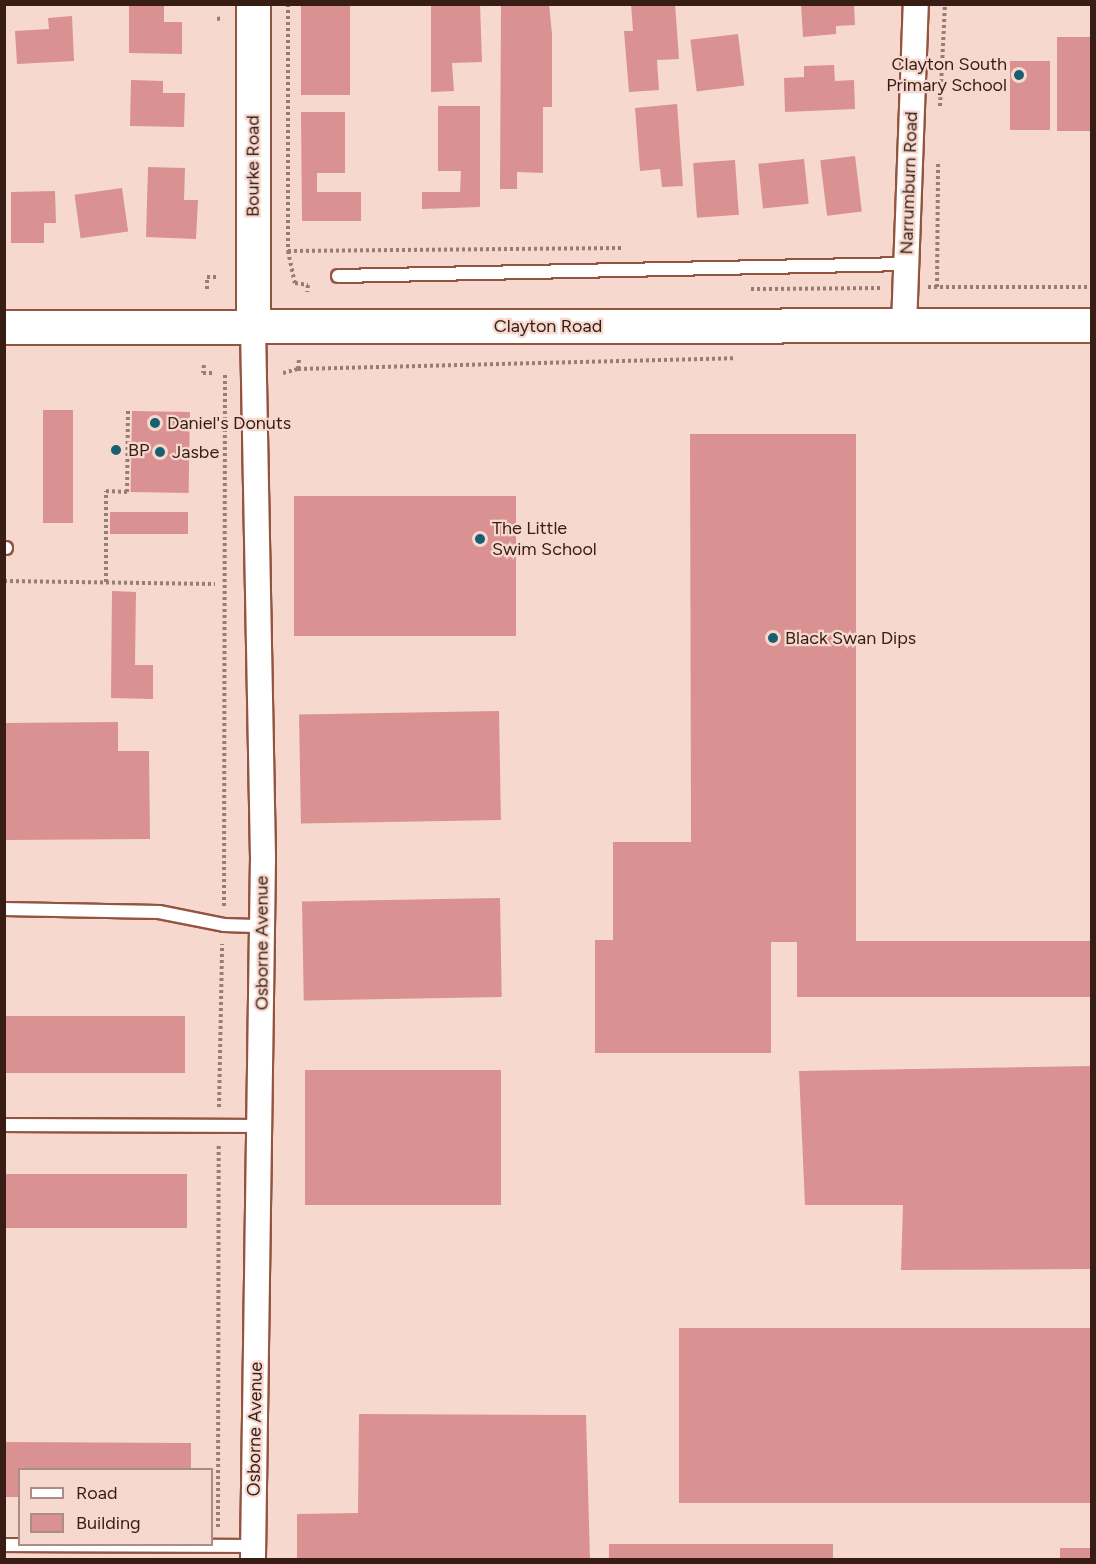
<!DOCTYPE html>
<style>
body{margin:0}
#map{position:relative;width:1096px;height:1564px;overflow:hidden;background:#f6d8ce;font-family:Figtree,sans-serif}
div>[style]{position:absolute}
.building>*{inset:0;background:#da9191;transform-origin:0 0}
.path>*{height:4px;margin-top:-2px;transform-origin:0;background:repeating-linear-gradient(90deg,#997d73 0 3px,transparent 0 6px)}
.roads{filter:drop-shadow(2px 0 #945540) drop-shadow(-2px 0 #945540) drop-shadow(0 2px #945540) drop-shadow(0 -2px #945540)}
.lane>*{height:12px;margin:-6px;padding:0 6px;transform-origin:6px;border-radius:6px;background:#fff}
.street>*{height:24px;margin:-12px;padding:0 12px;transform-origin:12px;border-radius:12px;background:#fff}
.secondary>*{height:33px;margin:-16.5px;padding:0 16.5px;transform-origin:16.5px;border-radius:16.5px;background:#fff}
.primary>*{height:33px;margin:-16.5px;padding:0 16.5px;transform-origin:16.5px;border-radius:16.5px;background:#fff}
.dots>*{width:16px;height:16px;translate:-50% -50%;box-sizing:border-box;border:3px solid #f6d8ce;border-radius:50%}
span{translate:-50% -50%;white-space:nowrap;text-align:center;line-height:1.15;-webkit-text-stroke:4.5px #f6d8ce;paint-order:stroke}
.poi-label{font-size:18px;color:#371d14}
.right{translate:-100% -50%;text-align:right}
.left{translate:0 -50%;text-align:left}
.street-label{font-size:18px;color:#371d14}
.frame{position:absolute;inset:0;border:6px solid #371d14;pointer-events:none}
.legend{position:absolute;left:18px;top:1468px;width:195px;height:78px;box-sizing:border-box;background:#f6d8ce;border:2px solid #aa8d84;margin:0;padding:8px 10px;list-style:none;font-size:18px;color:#371d14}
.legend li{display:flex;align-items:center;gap:12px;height:30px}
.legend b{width:30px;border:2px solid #aa8d84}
</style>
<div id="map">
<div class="building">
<div style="left:301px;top:4px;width:49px;height:91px"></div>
<div style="clip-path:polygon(431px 4px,480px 4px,482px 62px,452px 63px,454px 91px,431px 92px)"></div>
<div style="clip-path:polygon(501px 4px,549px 4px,552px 34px,552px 107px,543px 107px,543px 173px,517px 172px,517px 189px,500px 189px)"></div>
<div style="clip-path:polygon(631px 4px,675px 4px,679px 59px,657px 60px,659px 90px,629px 92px,624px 31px,633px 31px)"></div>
<div style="clip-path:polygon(801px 4px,854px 4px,855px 25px,836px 26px,836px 34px,803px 37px)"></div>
<div style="clip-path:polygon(129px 5px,164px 6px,164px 22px,182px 22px,182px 54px,129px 53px)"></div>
<div style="clip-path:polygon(72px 16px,74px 61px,17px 64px,15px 31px,49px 29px,48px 18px)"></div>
<div style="left:738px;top:34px;width:52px;height:48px;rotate:83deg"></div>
<div style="left:1057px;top:37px;width:35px;height:94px"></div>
<div style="left:1050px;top:61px;width:69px;height:40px;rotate:90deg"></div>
<div style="clip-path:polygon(834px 65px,835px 81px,854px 80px,855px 109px,785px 112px,784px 78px,804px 77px,804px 66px)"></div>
<div style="clip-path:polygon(131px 80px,163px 81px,163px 93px,185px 93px,184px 127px,130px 126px)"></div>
<div style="clip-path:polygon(677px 104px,683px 186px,662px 187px,660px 169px,640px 171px,635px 108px)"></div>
<div style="clip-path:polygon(438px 106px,480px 106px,480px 207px,422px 209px,422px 192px,460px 192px,461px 171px,438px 171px)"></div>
<div style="clip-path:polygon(301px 112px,345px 112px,345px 173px,317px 173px,317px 192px,361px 192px,361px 221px,302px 221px)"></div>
<div style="left:855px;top:156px;width:56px;height:35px;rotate:83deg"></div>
<div style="left:804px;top:159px;width:45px;height:46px;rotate:84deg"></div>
<div style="left:735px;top:160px;width:55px;height:42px;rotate:86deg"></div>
<div style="clip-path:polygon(148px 167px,185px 168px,184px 200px,198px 200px,196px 239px,146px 237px)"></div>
<div style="left:122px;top:188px;width:44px;height:48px;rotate:82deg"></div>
<div style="clip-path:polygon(55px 191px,56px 223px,44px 223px,44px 243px,11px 243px,11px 192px)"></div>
<div style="left:43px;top:410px;width:30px;height:113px"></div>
<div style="left:132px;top:411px;width:58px;height:81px;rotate:1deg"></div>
<div style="clip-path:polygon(690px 434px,856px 434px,856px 942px,771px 942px,771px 1053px,595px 1053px,595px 940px,613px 940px,613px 842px,691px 842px)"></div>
<div style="left:516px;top:496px;width:140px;height:222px;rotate:90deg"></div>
<div style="left:110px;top:512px;width:78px;height:22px"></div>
<div style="clip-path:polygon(112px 591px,136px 592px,135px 665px,153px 665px,153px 699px,111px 698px)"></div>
<div style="left:499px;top:711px;width:109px;height:200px;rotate:89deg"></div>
<div style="clip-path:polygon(118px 722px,118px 751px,149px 751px,150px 839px,4px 840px,4px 723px)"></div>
<div style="left:500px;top:898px;width:99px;height:198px;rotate:89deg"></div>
<div style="left:1092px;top:941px;width:56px;height:295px;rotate:90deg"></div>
<div style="left:185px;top:1016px;width:57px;height:181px;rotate:90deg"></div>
<div style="clip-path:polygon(1092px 1066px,1092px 1269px,901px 1270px,903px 1205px,805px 1205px,799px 1071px)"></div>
<div style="left:305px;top:1070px;width:196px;height:135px"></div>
<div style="left:4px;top:1174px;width:183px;height:54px"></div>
<div style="left:679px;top:1328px;width:413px;height:175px"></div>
<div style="clip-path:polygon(359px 1414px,586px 1415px,590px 1560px,297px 1560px,297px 1514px,358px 1513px)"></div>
<div style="clip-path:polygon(4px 1442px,191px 1443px,191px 1470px,20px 1470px,20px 1497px,4px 1497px)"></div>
<div style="left:609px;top:1544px;width:224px;height:16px"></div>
<div style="left:1060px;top:1548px;width:32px;height:12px"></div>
</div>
<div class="path">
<div style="left:288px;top:4px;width:247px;rotate:90deg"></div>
<div style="left:288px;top:251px;width:33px;rotate:78deg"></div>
<div style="left:217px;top:19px;width:6px;rotate:-9deg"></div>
<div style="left:940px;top:106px;width:102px;rotate:-87.2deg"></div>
<div style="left:288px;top:251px;width:335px;rotate:-0.5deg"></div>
<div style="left:295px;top:283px;width:13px;rotate:9deg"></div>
<div style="left:308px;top:285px;width:7px;rotate:98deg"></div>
<div style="left:928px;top:287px;width:164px"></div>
<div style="left:937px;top:287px;width:123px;rotate:-89.5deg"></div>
<div style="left:207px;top:289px;width:12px;rotate:-90deg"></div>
<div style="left:207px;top:277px;width:11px"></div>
<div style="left:751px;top:289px;width:131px;rotate:-0.4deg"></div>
<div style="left:204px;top:365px;width:8px;rotate:97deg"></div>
<div style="left:203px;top:373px;width:12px"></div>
<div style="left:298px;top:369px;width:436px;rotate:-1.4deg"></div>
<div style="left:283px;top:373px;width:16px;rotate:-15deg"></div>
<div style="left:298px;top:369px;width:10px;rotate:-84deg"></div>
<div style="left:4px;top:581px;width:211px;rotate:0.8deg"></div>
<div style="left:106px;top:582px;width:91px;rotate:-90deg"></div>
<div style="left:106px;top:491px;width:21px;rotate:3deg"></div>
<div style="left:127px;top:492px;width:82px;rotate:-89.3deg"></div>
<div style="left:224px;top:906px;width:533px;rotate:-89.89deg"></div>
<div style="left:219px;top:1107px;width:163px;rotate:-88.9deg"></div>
<div style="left:218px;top:1527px;width:383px;rotate:-89.9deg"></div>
</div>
<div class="roads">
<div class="lane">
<div style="left:338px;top:276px;width:568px;rotate:-1.21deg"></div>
<div style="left:4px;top:548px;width:2px"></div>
<div style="left:4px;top:909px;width:155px;rotate:1.1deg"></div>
<div style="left:159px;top:912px;width:66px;rotate:11.3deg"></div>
<div style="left:224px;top:925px;width:38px;rotate:2deg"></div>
<div style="left:4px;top:1125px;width:256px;rotate:0.2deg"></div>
<div style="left:4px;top:1545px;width:249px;rotate:0.2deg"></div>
</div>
<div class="street">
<div style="left:904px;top:326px;width:322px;rotate:-87.9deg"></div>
<div style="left:253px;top:327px;width:531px;rotate:88.92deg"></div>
<div style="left:263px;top:858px;width:702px;rotate:90.82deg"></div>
</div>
<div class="secondary">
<div style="left:253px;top:327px;width:323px;rotate:-90deg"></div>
</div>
<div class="primary">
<div style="left:4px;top:327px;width:1088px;rotate:-0.11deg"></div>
</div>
</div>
<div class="dots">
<div style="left:1019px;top:75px;background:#195f71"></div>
<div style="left:155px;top:423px;background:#195f71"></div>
<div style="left:116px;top:450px;background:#195f71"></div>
<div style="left:160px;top:452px;background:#195f71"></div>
<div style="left:480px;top:539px;background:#195f71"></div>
<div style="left:773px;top:638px;background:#195f71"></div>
</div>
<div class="poi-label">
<span class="right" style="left:1007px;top:75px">Clayton South<br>Primary School</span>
<span class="left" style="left:167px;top:423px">Daniel's Donuts</span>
<span class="left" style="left:128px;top:450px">BP</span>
<span class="left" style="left:172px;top:452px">Jasbe</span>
<span class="left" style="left:492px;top:539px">The Little<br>Swim School</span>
<span class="left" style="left:785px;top:638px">Black Swan Dips</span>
</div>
<div class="street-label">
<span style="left:253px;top:166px;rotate:-90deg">Bourke Road</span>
<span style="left:909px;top:183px;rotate:-88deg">Narrumburn Road</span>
<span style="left:548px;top:326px">Clayton Road</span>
<span style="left:262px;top:943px;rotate:-90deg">Osborne Avenue</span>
<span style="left:255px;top:1429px;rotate:-89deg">Osborne Avenue</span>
</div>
<div class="frame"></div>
<ul class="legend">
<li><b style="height:8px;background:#fff"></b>Road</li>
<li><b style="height:16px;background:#da9191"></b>Building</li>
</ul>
</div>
